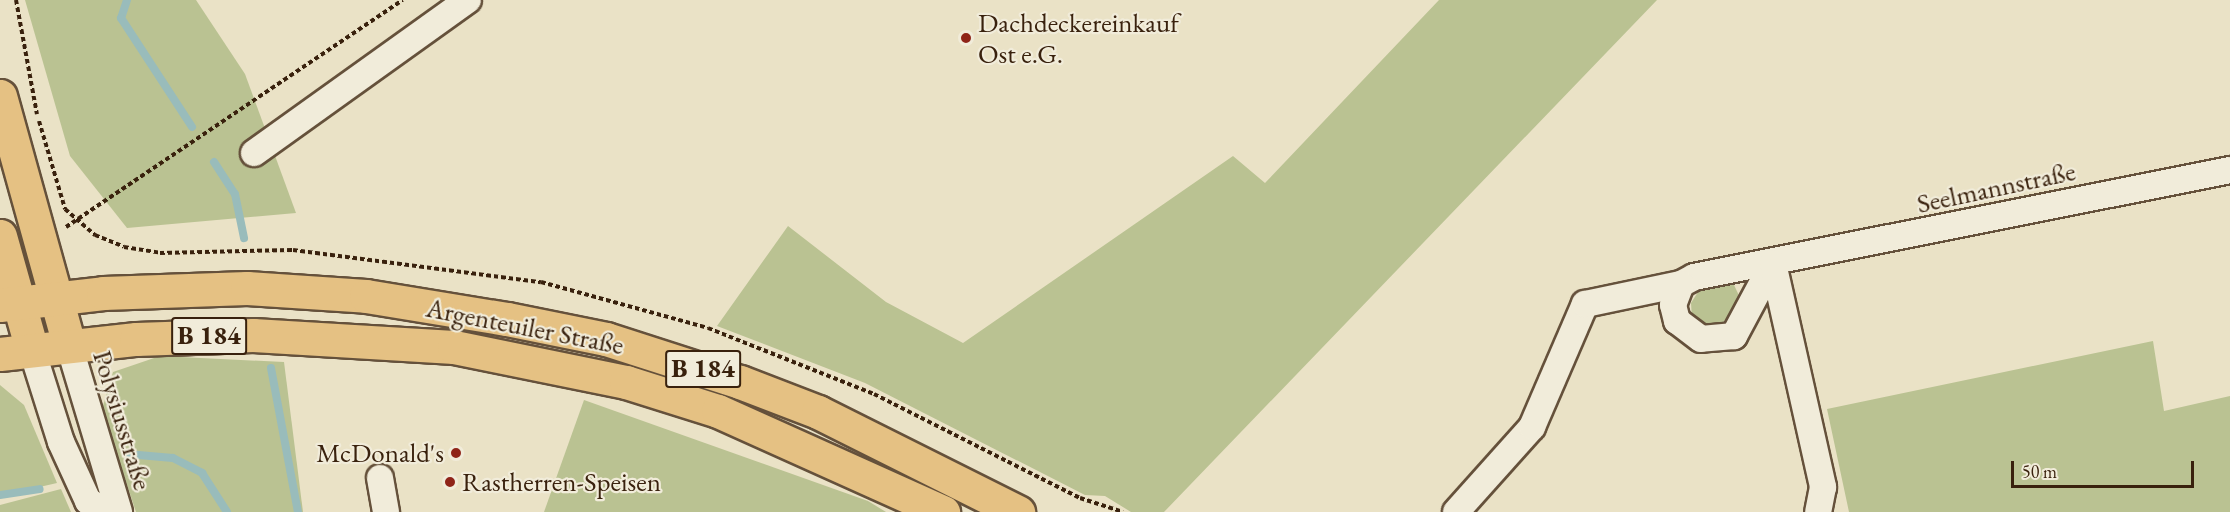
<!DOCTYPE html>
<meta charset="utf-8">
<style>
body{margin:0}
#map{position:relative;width:2230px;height:512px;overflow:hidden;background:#eae2c6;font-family:"EB Garamond",serif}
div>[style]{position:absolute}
.green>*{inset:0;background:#bac292}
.stream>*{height:8px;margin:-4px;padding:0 4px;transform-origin:4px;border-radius:4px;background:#99bcbb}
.path>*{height:4px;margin-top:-2px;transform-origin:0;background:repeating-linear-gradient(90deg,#39210d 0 4.5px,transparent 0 7.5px)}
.roads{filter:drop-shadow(2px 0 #65513b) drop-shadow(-2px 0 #65513b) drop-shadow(0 2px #65513b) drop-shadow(0 -2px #65513b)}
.minor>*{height:26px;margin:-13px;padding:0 13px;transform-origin:13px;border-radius:13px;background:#f1ecda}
.major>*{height:33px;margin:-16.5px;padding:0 16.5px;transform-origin:16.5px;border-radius:16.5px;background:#e5c183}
.dots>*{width:16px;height:16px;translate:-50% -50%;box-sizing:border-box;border:3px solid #f1ecda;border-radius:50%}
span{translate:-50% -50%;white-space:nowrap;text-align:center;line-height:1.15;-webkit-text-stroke:4.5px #f1ecda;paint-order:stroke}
.shield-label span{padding:2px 4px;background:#f1ecda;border:2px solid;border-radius:4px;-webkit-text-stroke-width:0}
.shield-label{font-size:26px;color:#39210d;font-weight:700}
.poi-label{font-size:27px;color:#39210d}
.left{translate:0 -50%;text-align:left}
.right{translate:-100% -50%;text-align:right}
.street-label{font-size:27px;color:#39210d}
.scale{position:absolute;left:2011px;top:461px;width:183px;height:27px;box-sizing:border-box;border:3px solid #39210d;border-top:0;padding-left:8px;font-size:18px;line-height:21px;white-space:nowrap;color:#39210d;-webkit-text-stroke:4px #f1ecda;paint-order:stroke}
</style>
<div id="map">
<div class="green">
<div style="clip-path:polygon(25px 0,196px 0,245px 74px,296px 213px,127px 228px,70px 156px)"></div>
<div style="clip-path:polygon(1439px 0,1657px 0,1164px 512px,1131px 512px,1105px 496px,1085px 495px,865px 383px,717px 326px,788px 226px,886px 302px,963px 343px,1233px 156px,1265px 183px)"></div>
<div style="clip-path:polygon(1716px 284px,1734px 285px,1743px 304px,1714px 330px,1692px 319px,1691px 303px,1698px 292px)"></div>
<div style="clip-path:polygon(2153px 341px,2164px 411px,2230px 396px,2230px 512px,1849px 512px,1827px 409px)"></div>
<div style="clip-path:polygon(160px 356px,284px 362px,303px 512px,136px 512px,102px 409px,113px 372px)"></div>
<div style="clip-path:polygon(0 385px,24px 405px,57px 483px,0 496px)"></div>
<div style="clip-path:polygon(584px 400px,868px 501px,886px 512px,544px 512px)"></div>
<div style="clip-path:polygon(61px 489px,71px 512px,0 512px,0 505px)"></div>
</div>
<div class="stream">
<div style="left:127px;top:0;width:19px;rotate:108deg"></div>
<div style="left:121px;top:18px;width:130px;rotate:56.9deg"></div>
<div style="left:214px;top:162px;width:38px;rotate:57deg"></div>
<div style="left:235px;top:194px;width:45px;rotate:78.4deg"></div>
<div style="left:271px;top:368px;width:147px;rotate:79.4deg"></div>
<div style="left:127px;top:454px;width:46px;rotate:5deg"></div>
<div style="left:173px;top:458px;width:33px;rotate:27deg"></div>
<div style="left:202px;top:473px;width:46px;rotate:57.3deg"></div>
<div style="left:0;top:495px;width:40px;rotate:-8.5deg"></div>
</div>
<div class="path">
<div style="left:16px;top:0;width:116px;rotate:79.6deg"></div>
<div style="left:39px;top:121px;width:92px;rotate:73.5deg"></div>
<div style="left:65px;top:209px;width:40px;rotate:41deg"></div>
<div style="left:95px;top:235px;width:31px;rotate:22deg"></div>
<div style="left:124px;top:247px;width:36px;rotate:9deg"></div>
<div style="left:160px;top:253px;width:133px;rotate:-1.3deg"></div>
<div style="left:293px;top:250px;width:250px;rotate:7.4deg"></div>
<div style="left:541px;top:282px;width:173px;rotate:15.4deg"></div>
<div style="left:708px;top:328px;width:179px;rotate:21.7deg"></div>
<div style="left:874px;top:394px;width:231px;rotate:26.8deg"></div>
<div style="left:1080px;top:498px;width:45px;rotate:18deg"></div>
<div style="left:66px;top:227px;width:406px;rotate:-34deg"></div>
</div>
<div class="roads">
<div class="minor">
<div style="left:254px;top:153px;width:263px;rotate:-35.6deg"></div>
<div style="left:1773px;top:263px;width:83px;rotate:118.1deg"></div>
<div style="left:1734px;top:336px;width:33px;rotate:175deg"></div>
<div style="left:1701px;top:339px;width:30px;rotate:-143deg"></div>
<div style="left:1677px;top:321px;width:16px;rotate:-104deg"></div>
<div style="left:1673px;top:305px;width:22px;rotate:-69deg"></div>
<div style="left:1681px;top:284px;width:15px;rotate:-28deg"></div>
<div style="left:1694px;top:277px;width:547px;rotate:-11.29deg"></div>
<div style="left:1773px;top:263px;width:230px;rotate:77.4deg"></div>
<div style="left:1823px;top:487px;width:25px;rotate:101deg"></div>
<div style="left:69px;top:345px;width:174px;rotate:73.3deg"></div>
<div style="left:32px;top:350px;width:96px;rotate:72.5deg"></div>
<div style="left:61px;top:442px;width:65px;rotate:65.4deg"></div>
<div style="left:88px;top:501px;width:21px;rotate:31deg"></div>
<div style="left:380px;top:478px;width:35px;rotate:80deg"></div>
<div style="left:1456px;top:512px;width:114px;rotate:-48.2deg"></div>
<div style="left:1532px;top:427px;width:134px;rotate:-66.7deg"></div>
<div style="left:1585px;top:304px;width:98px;rotate:-11.8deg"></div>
</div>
<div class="major">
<div style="left:0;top:96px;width:258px;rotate:74.5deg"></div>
<div style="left:0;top:236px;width:118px;rotate:74.3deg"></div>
<div style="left:0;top:305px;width:104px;rotate:-6.6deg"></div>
<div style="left:103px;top:293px;width:144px;rotate:-2deg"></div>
<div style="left:247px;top:288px;width:119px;rotate:3.8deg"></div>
<div style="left:366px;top:296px;width:143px;rotate:9.3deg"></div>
<div style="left:507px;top:319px;width:101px;rotate:11.4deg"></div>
<div style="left:606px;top:339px;width:141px;rotate:17.8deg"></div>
<div style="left:740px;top:382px;width:84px;rotate:21deg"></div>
<div style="left:818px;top:412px;width:224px;rotate:26.6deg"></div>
<div style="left:0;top:354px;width:137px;rotate:-6.3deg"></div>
<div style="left:136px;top:339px;width:117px;rotate:-2deg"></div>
<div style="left:253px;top:335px;width:201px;rotate:3.4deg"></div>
<div style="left:454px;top:347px;width:176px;rotate:11.5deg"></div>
<div style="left:626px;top:382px;width:96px;rotate:17.5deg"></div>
<div style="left:718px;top:411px;width:247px;rotate:24.2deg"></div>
</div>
</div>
<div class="dots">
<div style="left:966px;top:38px;background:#8f2418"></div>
<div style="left:456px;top:453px;background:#8f2418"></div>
<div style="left:450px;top:482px;background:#8f2418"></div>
</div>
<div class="shield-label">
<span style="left:209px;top:336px">B 184</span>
<span style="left:703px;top:369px">B 184</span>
</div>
<div class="poi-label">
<span class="left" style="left:978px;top:38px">Dachdeckereinkauf<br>Ost e.G.</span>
<span class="right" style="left:444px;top:453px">McDonald's</span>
<span class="left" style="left:462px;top:482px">Rastherren-Speisen</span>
</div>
<div class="street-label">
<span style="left:1996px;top:187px;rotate:-12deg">Seelmannstraße</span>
<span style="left:525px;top:326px;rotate:11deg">Argenteuiler Straße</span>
<span style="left:123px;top:420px;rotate:73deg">Polysiusstraße</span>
</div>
<div class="scale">50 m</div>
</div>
